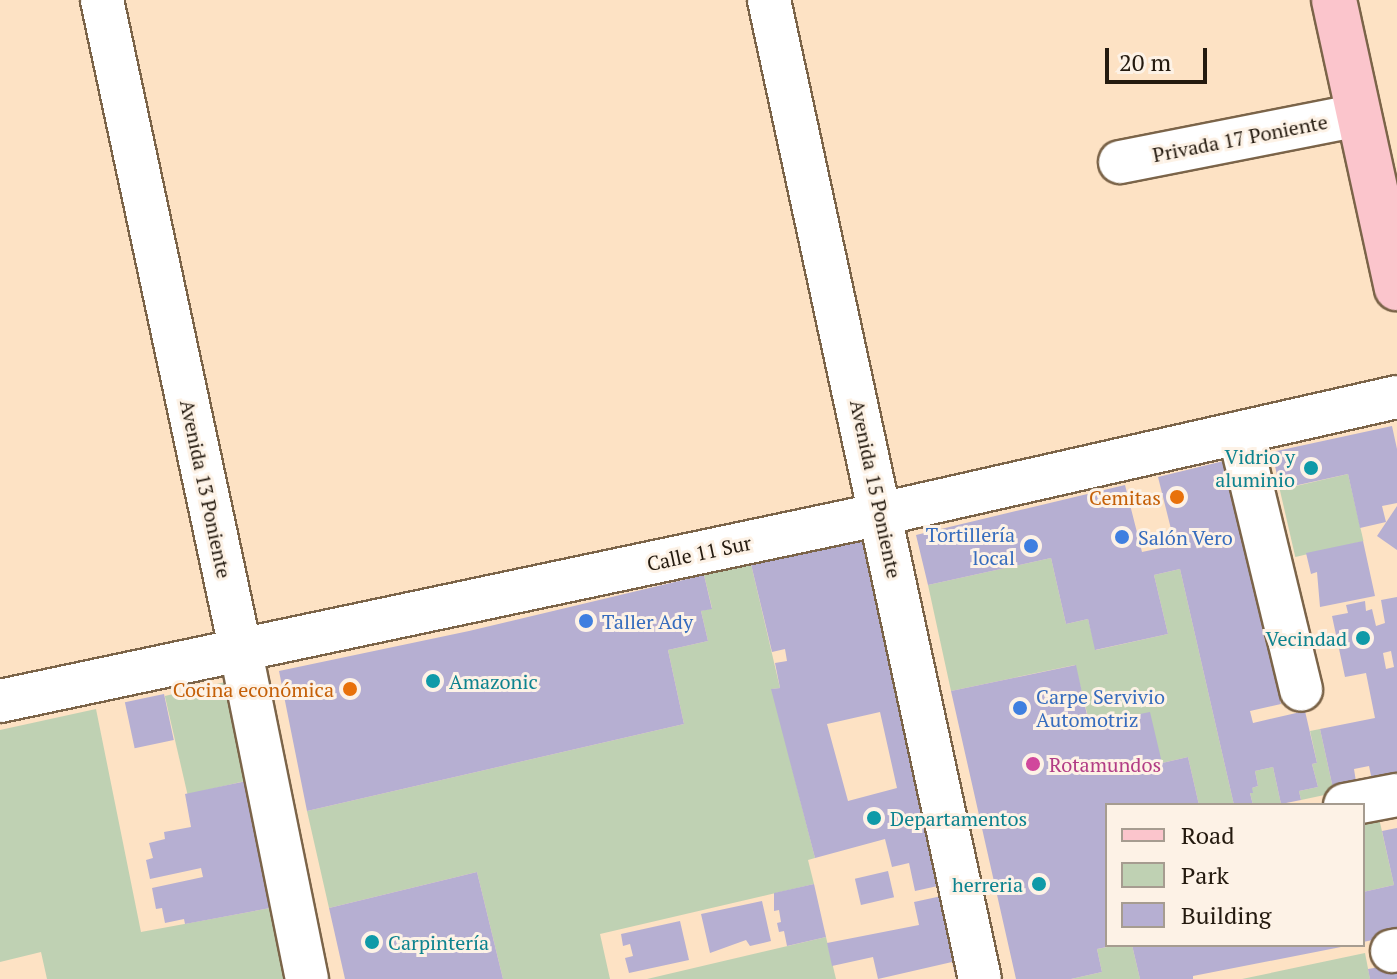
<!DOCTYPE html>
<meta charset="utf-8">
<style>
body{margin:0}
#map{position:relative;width:1397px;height:979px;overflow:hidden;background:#fde2c4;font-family:"PT Serif",serif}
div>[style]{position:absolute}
.green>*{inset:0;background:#bfd1b3;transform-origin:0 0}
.building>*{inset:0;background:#b6afd2;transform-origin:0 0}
.roads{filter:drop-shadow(2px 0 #7b6449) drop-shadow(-2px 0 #7b6449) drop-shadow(0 2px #7b6449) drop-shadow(0 -2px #7b6449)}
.minor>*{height:42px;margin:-21px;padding:0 21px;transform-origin:21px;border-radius:21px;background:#fff}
.major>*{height:44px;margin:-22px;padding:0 22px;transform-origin:22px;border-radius:22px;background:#fbc5cc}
.dots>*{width:22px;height:22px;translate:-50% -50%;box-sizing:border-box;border:4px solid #fdf2e6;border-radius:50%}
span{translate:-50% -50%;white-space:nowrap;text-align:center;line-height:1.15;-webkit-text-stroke:6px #fdf2e6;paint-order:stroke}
.street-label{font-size:20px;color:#241a0f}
.culture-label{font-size:20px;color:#0d838f}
.right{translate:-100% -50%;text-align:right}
.left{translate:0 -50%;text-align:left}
.food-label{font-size:20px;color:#c56008}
.shop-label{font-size:20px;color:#366cbe}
.hotel-label{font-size:20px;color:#b23c85}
.legend{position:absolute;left:1105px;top:803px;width:260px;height:144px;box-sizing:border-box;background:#fdf2e6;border:2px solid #a69c90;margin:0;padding:10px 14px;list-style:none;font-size:24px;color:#241a0f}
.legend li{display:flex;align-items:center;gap:16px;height:40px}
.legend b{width:40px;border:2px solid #a69c90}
.scale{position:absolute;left:1105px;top:48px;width:102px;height:36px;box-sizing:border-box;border:4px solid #241a0f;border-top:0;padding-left:10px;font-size:24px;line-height:28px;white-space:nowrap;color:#241a0f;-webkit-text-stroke:6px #fdf2e6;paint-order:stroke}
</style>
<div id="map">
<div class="green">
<div style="left:1348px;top:474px;width:69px;height:70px;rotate:77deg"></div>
<div style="clip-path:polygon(1051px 558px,1066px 624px,1088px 619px,1096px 650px,1168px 634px,1154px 575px,1180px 569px,1234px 805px,1199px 805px,1188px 757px,1162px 763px,1090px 725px,1075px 665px,951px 691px,928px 585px)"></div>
<div style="clip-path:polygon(751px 564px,780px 688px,772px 689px,815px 858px,808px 860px,814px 884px,600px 934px,610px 979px,503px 979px,477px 872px,329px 908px,307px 811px,684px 724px,668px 650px,708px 641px,701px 611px,712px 608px,704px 575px)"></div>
<div style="left:234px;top:680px;width:101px;height:71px;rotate:77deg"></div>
<div style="clip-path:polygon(96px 709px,141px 932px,281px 906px,295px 979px,47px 979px,41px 952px,0 962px,0 730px)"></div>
<div style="clip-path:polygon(1320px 729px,1334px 793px,1301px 800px,1299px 791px,1318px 787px,1312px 764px,1317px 763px,1310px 731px)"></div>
<div style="clip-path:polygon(1273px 767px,1281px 804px,1253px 805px,1250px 793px,1252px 788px,1258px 786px,1255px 771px)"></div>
<div style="clip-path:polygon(1379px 818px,1394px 885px,1363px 892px,1363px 822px)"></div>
<div style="clip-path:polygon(826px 937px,836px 979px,647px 979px)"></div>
<div style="clip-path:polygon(1118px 945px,1132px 945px,1140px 979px,1071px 979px,1102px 972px,1097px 949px)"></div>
<div style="clip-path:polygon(1365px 953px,1370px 979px,1242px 979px)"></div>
</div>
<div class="building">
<div style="clip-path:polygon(1392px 426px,1397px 449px,1397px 503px,1382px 506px,1386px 522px,1360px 528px,1348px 474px,1280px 489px,1272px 452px)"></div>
<div style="clip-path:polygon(1236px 458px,1288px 681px,1276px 683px,1281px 704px,1250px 711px,1253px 723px,1305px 711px,1317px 763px,1312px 764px,1318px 787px,1299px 791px,1301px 800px,1281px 804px,1273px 767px,1255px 771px,1258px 786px,1252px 788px,1253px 793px,1250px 793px,1253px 805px,1234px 805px,1180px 569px,1154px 575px,1168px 634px,1095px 650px,1088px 619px,1066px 624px,1051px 558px,928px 585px,916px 535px,1125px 485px,1142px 552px,1175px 545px,1158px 477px)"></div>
<div style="clip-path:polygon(1397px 506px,1397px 550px,1377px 536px)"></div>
<div style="clip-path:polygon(evenodd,870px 534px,956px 882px,915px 891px,909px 863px,892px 867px,885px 839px,815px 858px,771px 689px,780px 688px,775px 663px,787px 661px,785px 649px,772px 652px,751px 564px,870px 534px,880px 712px,897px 788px,848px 801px,827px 724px,880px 712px)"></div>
<div style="clip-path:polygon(1363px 541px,1375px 596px,1320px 607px,1317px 572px,1311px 574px,1306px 553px)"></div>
<div style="clip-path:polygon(704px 575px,712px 609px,701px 611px,708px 641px,668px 650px,684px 724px,307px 811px,279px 671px,469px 631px)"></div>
<div style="clip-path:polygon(evenodd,1397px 597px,1397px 780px,1373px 785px,1369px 766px,1354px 769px,1357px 788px,1334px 793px,1320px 729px,1375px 718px,1366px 673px,1345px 677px,1332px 616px,1348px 613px,1346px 605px,1365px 601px,1366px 611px,1372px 609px,1376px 626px,1385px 623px,1381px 600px,1397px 597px,1391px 651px,1394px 667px,1386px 669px,1383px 653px,1391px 651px)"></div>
<div style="clip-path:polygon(1076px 665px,1089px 724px,1150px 712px,1162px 763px,1188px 757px,1199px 805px,1107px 805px,1107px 947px,1097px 949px,1102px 972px,1071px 979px,1016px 979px,951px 691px)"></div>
<div style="left:164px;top:694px;width:47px;height:40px;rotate:78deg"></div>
<div style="clip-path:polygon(256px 779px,281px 906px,185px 924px,184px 919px,165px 923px,162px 908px,156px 909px,152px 888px,203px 877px,201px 868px,150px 879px,146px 860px,153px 858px,149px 843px,165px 839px,164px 832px,191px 827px,185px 794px)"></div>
<div style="clip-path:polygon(1397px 828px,1397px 935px,1363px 942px,1363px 892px,1394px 885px,1382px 831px)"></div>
<div style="left:888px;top:871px;width:27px;height:34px;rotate:77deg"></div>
<div style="clip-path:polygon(477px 872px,503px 979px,345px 979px,329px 908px)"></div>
<div style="clip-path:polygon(814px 884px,826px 937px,787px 946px,784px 931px,779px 932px,777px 923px,781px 922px,779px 910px,774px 911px,774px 893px)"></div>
<div style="clip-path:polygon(960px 892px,975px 979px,956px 979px,952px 962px,878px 979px,873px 957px,832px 966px,827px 943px,919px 925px,914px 902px)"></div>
<div style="clip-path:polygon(762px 901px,771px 941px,750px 946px,746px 940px,710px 953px,701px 914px)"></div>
<div style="clip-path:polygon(680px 921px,689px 960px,629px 973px,625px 958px,633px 956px,630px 944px,623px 946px,621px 934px)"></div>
<div style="clip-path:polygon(1132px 945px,1341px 945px,1341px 947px,1193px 976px,1193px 979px,1140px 979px)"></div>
<div style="clip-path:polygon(1397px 964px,1397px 979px,1370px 979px,1368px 969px)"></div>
</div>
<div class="roads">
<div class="minor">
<div style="left:102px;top:0;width:667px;rotate:77.97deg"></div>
<div style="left:241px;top:652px;width:334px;rotate:78.6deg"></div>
<div style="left:769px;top:0;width:1001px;rotate:77.84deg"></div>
<div style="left:1120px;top:162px;width:244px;rotate:-11.1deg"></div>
<div style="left:1239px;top:433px;width:264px;rotate:76.4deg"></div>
<div style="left:0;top:701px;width:901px;rotate:-11.98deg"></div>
<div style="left:881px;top:514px;width:529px;rotate:-12.78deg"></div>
<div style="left:1345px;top:805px;width:53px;rotate:-10.9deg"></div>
<div style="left:1392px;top:951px;width:5px;rotate:-11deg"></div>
</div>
<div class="major">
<div style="left:1334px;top:0;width:295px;rotate:77.7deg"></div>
</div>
</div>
<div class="dots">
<div style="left:1311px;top:468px;background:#0f9aa8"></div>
<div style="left:1177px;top:497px;background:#e8710a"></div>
<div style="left:1122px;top:537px;background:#3f7fe0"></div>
<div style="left:1031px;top:546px;background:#3f7fe0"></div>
<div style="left:586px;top:621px;background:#3f7fe0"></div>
<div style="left:1363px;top:638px;background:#0f9aa8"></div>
<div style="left:433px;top:681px;background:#0f9aa8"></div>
<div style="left:350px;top:689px;background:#e8710a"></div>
<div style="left:1020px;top:708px;background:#3f7fe0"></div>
<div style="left:1033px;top:764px;background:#d1479c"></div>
<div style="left:874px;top:818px;background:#0f9aa8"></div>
<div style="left:1039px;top:884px;background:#0f9aa8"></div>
<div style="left:372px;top:942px;background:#0f9aa8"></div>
</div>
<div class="street-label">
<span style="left:1240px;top:138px;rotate:-11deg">Privada 17 Poniente</span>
<span style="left:206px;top:489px;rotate:78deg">Avenida 13 Poniente</span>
<span style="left:876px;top:489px;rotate:78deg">Avenida 15 Poniente</span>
<span style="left:699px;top:553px;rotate:-12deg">Calle 11 Sur</span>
</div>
<div class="culture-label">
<span class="right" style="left:1295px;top:468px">Vidrio y<br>aluminio</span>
<span class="right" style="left:1347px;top:638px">Vecindad</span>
<span class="left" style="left:449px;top:681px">Amazonic</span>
<span class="left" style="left:890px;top:818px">Departamentos</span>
<span class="right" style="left:1023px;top:884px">herreria</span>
<span class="left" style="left:388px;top:942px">Carpintería</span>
</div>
<div class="food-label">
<span class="right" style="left:1161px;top:497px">Cemitas</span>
<span class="right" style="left:334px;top:689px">Cocina económica</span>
</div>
<div class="shop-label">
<span class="right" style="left:1015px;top:546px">Tortillería<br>local</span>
<span class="left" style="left:1138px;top:537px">Salón Vero</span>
<span class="left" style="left:602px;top:621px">Taller Ady</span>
<span class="left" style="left:1036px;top:708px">Carpe Servivio<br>Automotriz</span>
</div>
<div class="hotel-label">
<span class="left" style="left:1049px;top:764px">Rotamundos</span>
</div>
<ul class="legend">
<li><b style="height:10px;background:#fbc5cc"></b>Road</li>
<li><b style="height:22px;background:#bfd1b3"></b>Park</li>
<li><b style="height:22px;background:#b6afd2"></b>Building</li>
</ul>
<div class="scale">20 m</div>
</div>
